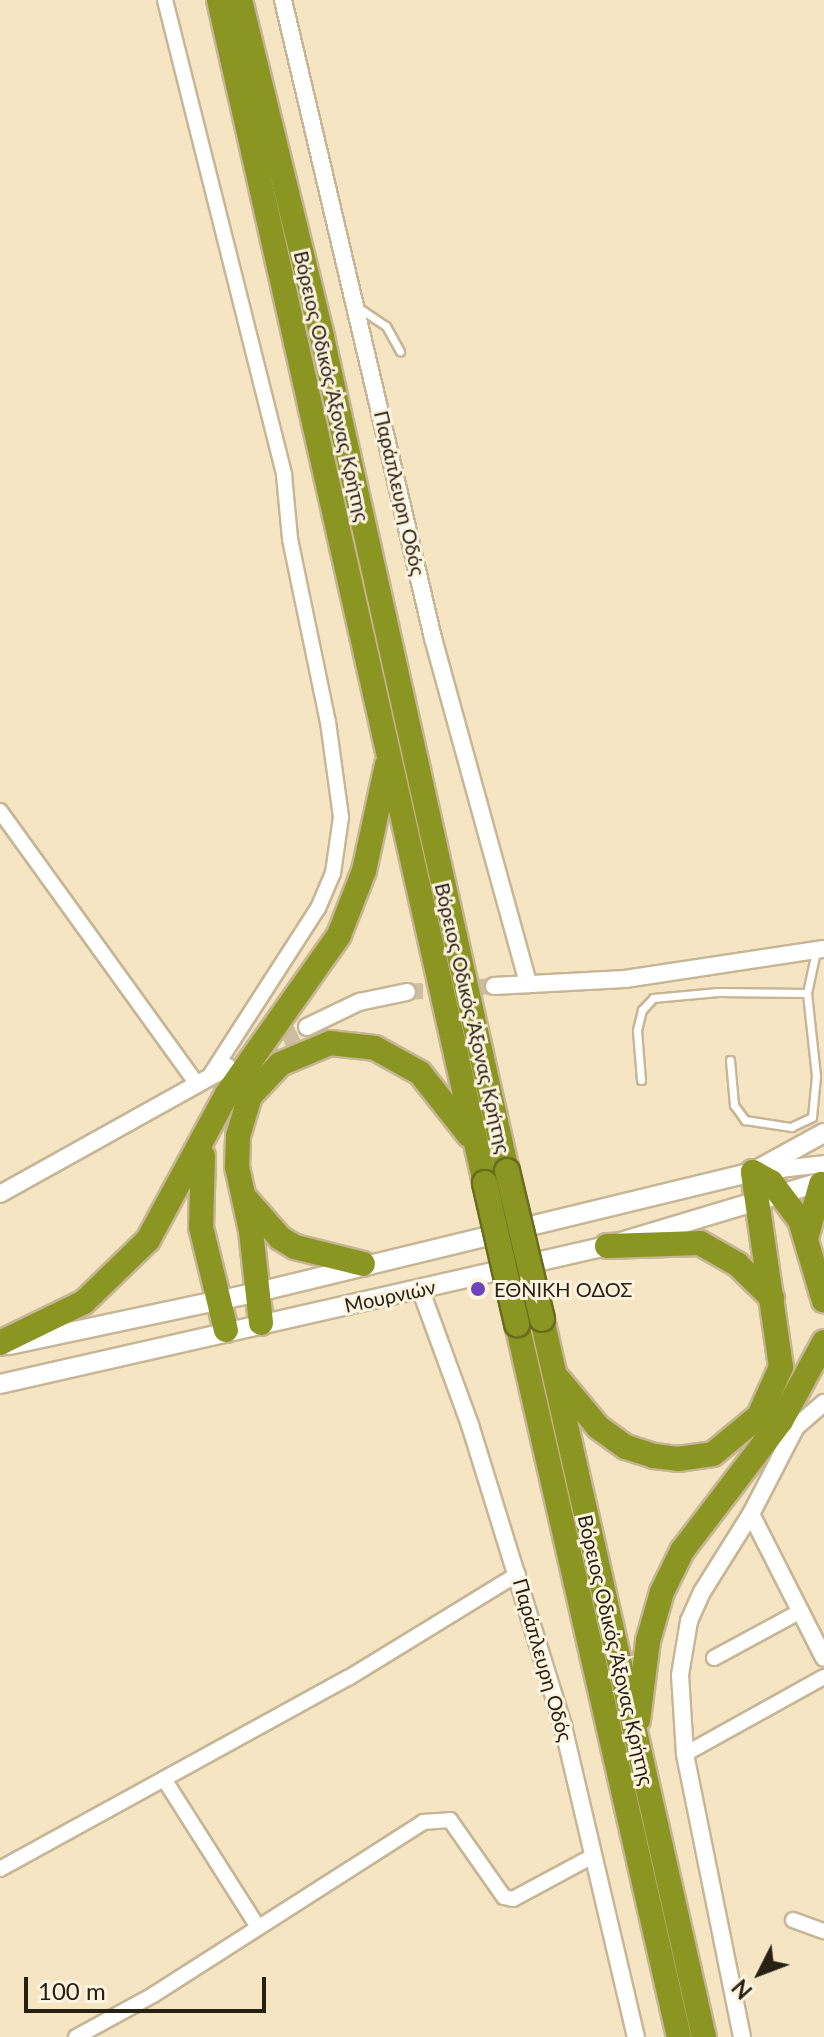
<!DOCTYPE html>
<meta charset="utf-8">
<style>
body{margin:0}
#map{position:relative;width:824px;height:2037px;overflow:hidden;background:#f5e5c3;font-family:Lato,sans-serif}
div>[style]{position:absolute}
.tertiary-tunnel>*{height:16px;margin-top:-8px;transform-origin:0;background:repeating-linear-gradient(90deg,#ccbea0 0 16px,transparent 0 24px)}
.roads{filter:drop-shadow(2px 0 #c6b696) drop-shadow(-2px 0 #c6b696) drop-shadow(0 2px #c6b696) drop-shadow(0 -2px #c6b696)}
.service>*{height:7px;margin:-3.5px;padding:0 3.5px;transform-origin:3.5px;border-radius:3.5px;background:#fff}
.minor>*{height:14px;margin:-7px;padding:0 7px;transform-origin:7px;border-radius:7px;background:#fff}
.tertiary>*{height:16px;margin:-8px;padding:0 8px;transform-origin:8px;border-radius:8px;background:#fff}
.secondary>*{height:18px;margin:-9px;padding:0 9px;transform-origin:9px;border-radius:9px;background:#fff}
.motorway>*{height:24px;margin:-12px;padding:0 12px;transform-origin:12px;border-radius:12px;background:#8b9622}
.bridges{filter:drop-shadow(2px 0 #686d1d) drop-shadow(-2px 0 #686d1d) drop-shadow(0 2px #686d1d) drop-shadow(0 -2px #686d1d)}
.motorway-bridge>*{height:24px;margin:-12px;padding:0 12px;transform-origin:12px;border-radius:12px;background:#8b9622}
.dots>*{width:22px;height:22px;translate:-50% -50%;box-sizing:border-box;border:4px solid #fdf3df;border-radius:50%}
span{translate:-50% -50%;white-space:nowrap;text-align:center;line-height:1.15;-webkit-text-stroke:6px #fdf3df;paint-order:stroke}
.street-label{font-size:20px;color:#272114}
.poi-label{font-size:20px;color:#272114}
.left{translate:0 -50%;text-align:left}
.north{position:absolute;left:720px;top:1933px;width:80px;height:80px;-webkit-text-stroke:6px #fdf3df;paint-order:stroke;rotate:228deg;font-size:22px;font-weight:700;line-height:32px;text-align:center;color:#272114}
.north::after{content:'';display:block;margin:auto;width:28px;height:36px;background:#272114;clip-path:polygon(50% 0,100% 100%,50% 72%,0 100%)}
.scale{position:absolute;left:24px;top:1977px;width:242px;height:36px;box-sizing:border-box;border:4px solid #272114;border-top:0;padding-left:10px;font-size:24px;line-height:28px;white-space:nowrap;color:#272114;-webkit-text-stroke:6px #fdf3df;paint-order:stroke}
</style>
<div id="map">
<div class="tertiary-tunnel">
<div style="left:407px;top:992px;width:87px;rotate:-3.9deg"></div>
<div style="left:261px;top:1050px;width:51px;rotate:-26.6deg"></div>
</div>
<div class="roads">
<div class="service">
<div style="left:359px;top:308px;width:32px;rotate:34deg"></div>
<div style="left:386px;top:326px;width:29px;rotate:61deg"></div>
<div style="left:730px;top:1060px;width:45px;rotate:84.9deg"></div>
<div style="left:734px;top:1105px;width:19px;rotate:54deg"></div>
<div style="left:745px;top:1120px;width:47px;rotate:8.7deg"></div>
<div style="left:791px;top:1127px;width:23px;rotate:-25deg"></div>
<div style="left:812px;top:1117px;width:41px;rotate:-84.4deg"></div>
<div style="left:816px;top:1076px;width:83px;rotate:-96.2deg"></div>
<div style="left:807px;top:993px;width:43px;rotate:-77.9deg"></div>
<div style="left:641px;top:1080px;width:50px;rotate:-94.6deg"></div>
<div style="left:637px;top:1030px;width:21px;rotate:-76deg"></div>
<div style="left:642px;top:1010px;width:16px;rotate:-47deg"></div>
<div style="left:653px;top:998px;width:65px;rotate:-5.3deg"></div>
<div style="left:718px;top:992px;width:89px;rotate:0.6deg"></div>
</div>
<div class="minor">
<div style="left:165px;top:0;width:490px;rotate:75.9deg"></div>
<div style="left:284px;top:475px;width:64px;rotate:84.6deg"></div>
<div style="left:290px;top:539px;width:187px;rotate:78.3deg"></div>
<div style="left:328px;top:722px;width:96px;rotate:82.2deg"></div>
<div style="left:341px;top:817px;width:57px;rotate:98.1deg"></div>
<div style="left:333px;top:873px;width:38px;rotate:113deg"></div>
<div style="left:318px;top:908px;width:197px;rotate:122.8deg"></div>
<div style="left:0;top:811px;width:335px;rotate:54.2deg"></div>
<div style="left:714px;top:1658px;width:99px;rotate:-28.4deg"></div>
<div style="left:685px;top:1754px;width:159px;rotate:-29deg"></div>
<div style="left:164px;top:1779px;width:175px;rotate:57.6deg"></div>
<div style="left:0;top:1869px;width:397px;rotate:-28.8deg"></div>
<div style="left:348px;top:1678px;width:199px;rotate:-31.5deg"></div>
<div style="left:793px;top:1920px;width:33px;rotate:20deg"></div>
<div style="left:76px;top:2037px;width:88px;rotate:-28.6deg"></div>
<div style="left:153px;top:1995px;width:321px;rotate:-32.6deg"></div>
<div style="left:423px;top:1822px;width:27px;rotate:-4deg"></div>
<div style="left:450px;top:1820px;width:94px;rotate:55deg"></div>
<div style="left:504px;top:1897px;width:9px;rotate:13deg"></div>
<div style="left:513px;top:1899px;width:91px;rotate:-28.3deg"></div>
</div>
<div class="tertiary">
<div style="left:283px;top:0;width:655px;rotate:76.77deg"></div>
<div style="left:433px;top:638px;width:359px;rotate:74.6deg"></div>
<div style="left:494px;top:986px;width:131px;rotate:-3.1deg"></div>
<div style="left:625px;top:979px;width:201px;rotate:-8.6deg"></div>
<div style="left:307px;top:1027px;width:58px;rotate:-25.7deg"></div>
<div style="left:359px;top:1002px;width:49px;rotate:-11.8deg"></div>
<div style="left:754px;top:1172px;width:70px;rotate:-6.5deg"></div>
<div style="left:0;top:1194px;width:261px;rotate:-29.1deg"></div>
<div style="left:421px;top:1291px;width:143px;rotate:69.9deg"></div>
<div style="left:470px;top:1425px;width:315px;rotate:72.8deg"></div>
<div style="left:563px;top:1726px;width:319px;rotate:76.8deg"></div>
<div style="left:751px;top:1514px;width:161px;rotate:63.1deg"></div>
<div style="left:742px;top:2037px;width:289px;rotate:-101.4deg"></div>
<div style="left:685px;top:1754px;width:79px;rotate:-93.6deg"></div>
<div style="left:680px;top:1675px;width:55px;rotate:-80.5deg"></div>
<div style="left:689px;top:1621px;width:32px;rotate:-66deg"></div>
<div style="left:702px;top:1592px;width:92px;rotate:-57.9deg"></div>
<div style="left:751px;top:1514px;width:98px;rotate:-62.7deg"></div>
<div style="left:796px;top:1427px;width:37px;rotate:-41deg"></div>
</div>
<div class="secondary">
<div style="left:9px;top:1345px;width:255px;rotate:-12deg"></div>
<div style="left:258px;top:1292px;width:509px;rotate:-13.63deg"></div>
<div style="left:753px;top:1172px;width:81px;rotate:-28.8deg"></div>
<div style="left:0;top:1384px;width:622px;rotate:-12.81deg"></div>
<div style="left:607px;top:1246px;width:227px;rotate:-16.7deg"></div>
</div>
<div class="motorway">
<div style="left:219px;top:0;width:1213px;rotate:77.33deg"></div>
<div style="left:240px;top:0;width:347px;rotate:76.3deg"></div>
<div style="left:322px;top:337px;width:854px;rotate:77.49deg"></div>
<div style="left:203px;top:1156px;width:71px;rotate:91.6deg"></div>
<div style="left:201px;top:1227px;width:106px;rotate:76.4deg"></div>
<div style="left:753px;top:1172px;width:21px;rotate:29deg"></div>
<div style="left:771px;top:1182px;width:48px;rotate:52.7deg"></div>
<div style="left:800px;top:1220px;width:84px;rotate:73.5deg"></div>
<div style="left:247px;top:1200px;width:50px;rotate:49deg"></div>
<div style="left:280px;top:1238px;width:17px;rotate:31deg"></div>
<div style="left:295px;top:1247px;width:70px;rotate:14deg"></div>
<div style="left:807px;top:1235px;width:53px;rotate:-74.6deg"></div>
<div style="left:607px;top:1246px;width:93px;rotate:-1.8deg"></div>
<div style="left:700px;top:1243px;width:43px;rotate:29.6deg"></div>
<div style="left:737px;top:1264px;width:49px;rotate:44.2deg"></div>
<div style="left:542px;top:1319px;width:736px;rotate:77.29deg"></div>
<div style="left:261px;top:1323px;width:93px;rotate:-96.2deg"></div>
<div style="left:251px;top:1231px;width:66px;rotate:-102.3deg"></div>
<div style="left:237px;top:1167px;width:31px;rotate:-88deg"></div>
<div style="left:238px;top:1136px;width:42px;rotate:-73.3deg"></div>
<div style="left:250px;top:1096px;width:44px;rotate:-46.8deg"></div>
<div style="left:280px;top:1064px;width:54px;rotate:-22.8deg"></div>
<div style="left:330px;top:1043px;width:45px;rotate:6.3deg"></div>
<div style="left:375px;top:1048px;width:51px;rotate:29.1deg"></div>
<div style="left:420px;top:1073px;width:79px;rotate:51.7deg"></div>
<div style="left:517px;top:1324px;width:731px;rotate:77.2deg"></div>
<div style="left:0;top:1343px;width:93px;rotate:-26deg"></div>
<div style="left:84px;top:1302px;width:89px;rotate:-44.1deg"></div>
<div style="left:148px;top:1240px;width:166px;rotate:-61.6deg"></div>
<div style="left:227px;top:1094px;width:194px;rotate:-54.8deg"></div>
<div style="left:339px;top:935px;width:69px;rotate:-68.7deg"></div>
<div style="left:364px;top:871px;width:108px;rotate:-77.8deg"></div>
<div style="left:559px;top:1380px;width:61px;rotate:50.3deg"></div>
<div style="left:598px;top:1427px;width:34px;rotate:36deg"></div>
<div style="left:626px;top:1447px;width:29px;rotate:18deg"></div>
<div style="left:654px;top:1456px;width:24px;rotate:7deg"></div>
<div style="left:678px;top:1459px;width:35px;rotate:-8deg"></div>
<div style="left:713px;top:1454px;width:60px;rotate:-39.6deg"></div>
<div style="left:759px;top:1416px;width:54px;rotate:-65.8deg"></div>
<div style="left:781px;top:1367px;width:197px;rotate:-98.2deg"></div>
<div style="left:638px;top:1720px;width:80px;rotate:-82.8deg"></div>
<div style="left:648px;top:1641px;width:51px;rotate:-74.1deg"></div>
<div style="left:662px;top:1592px;width:46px;rotate:-64deg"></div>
<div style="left:682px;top:1551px;width:163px;rotate:-52.7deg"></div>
<div style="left:781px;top:1421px;width:90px;rotate:-61.4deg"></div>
</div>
</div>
<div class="bridges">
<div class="motorway-bridge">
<div style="left:507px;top:1171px;width:152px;rotate:76.7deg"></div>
<div style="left:485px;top:1183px;width:145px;rotate:77.2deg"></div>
</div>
</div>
<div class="dots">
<div style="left:478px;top:1289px;background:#6c44bc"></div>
</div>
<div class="street-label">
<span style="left:332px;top:386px;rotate:77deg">Βόρειος Οδικός Άξονας Κρήτης</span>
<span style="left:400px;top:493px;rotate:77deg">Παράπλευρη Οδός</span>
<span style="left:473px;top:1018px;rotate:77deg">Βόρειος Οδικός Άξονας Κρήτης</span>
<span style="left:390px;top:1296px;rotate:-12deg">Μουρνιών</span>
<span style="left:616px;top:1650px;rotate:77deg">Βόρειος Οδικός Άξονας Κρήτης</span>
<span style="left:543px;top:1660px;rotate:74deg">Παράπλευρη Οδός</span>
</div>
<div class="poi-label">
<span class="left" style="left:494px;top:1289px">ΕΘΝΙΚΗ ΟΔΟΣ</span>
</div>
<div class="north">N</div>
<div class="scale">100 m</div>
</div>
